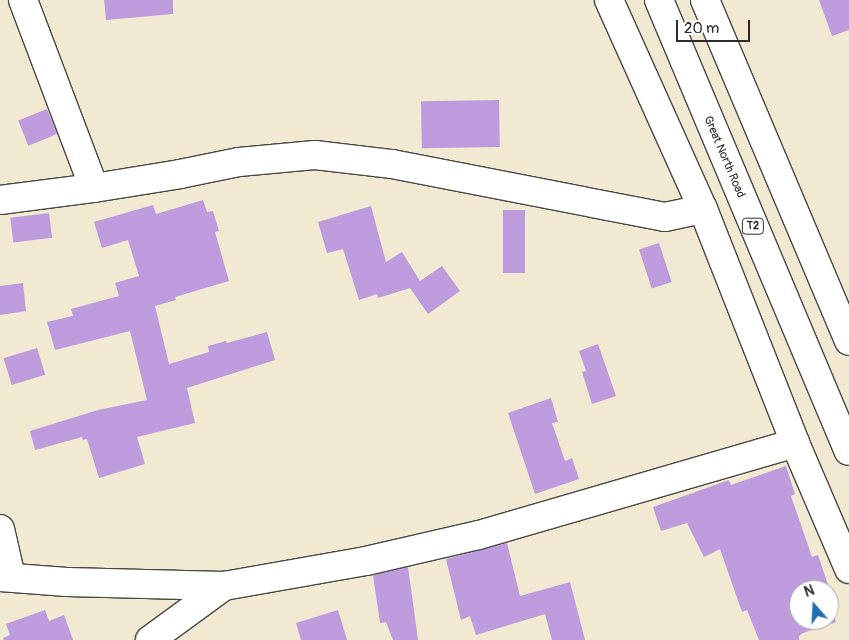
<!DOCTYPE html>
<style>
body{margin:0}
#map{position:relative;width:849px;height:640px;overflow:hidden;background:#f1e9d1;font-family:Pangolin,sans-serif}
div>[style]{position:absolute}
.building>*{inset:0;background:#be9bdd;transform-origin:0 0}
.roads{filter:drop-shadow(1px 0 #494844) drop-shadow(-1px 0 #494844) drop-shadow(0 1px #494844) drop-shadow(0 -1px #494844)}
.street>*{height:28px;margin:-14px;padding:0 14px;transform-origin:14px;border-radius:14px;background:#fff}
.primary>*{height:28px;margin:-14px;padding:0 14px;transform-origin:14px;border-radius:14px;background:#fff}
span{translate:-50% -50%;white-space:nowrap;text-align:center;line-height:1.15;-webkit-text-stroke:5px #fff;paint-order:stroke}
.shield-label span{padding:1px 4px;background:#fff;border:1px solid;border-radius:4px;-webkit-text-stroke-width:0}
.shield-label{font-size:11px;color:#2b2b2b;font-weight:700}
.street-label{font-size:12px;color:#2b2b2b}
.north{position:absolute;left:789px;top:580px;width:50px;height:50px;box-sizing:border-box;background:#fff;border:1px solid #aaa;border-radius:50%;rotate:341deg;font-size:14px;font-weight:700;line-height:20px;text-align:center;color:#2b2b2b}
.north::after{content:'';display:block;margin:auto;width:18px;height:22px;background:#1f6fb2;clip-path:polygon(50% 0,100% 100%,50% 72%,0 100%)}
.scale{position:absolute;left:676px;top:20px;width:74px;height:22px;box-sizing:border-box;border:2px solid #2b2b2b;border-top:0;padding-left:6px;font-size:15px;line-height:18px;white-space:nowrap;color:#2b2b2b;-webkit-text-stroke:4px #fff;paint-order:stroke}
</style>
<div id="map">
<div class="building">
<div style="clip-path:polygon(104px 0,173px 0,173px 14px,106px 20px)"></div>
<div style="clip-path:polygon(819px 0,849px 0,849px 30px,832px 36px)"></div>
<div style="left:499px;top:100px;width:47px;height:78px;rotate:89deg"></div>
<div style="left:47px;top:109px;width:27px;height:31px;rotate:68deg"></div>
<div style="clip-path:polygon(203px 200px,207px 212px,213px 211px,219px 231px,215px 232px,229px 281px,175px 297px,176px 300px,155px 306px,169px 364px,209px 352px,208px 346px,226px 341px,227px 343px,267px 332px,275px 360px,187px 388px,195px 423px,137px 437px,145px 464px,99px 478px,87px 439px,83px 440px,82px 437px,35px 450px,30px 431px,98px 410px,147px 400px,130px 331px,55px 350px,47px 322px,73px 316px,71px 309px,119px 296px,115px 283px,139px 276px,128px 240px,102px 248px,94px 222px,153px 205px,156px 214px)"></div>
<div style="clip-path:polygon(371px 206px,386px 262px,402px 252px,420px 281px,442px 266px,460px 291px,428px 314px,410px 288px,378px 298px,377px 294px,359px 300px,343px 249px,327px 253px,318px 222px)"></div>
<div style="left:503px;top:210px;width:22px;height:63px"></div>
<div style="left:49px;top:213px;width:25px;height:39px;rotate:83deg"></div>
<div style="left:659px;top:243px;width:41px;height:21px;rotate:72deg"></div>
<div style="clip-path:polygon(23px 283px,26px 311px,0 315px,0 286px)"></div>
<div style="clip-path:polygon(598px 344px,616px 396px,592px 404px,582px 372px,586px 371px,579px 351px)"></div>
<div style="left:37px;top:348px;width:28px;height:35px;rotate:73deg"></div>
<div style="clip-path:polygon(551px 398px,558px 422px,552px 423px,565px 461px,572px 458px,579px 479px,535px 494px,508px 413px)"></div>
<div style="clip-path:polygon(evenodd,786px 466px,795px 494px,791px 496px,812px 557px,818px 555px,836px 609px,832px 611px,836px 622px,803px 633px,799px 636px,799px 640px,759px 640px,747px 610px,742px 612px,720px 549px,704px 557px,687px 523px,661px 531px,653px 507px,729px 480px,731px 485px,786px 466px,799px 590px,829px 590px,829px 620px,799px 620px,799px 590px)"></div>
<div style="clip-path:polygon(507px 543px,520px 596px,570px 582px,585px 640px,552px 640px,545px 614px,476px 635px,470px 616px,461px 620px,446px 559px)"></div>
<div style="clip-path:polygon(408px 567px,418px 640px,393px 640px,386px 622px,380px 623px,373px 575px)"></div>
<div style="clip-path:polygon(45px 610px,49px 621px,64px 615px,73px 640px,4px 640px,3px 638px,10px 635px,6px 624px)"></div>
<div style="clip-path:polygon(338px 610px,347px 640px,301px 640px,296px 623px)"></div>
</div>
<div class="roads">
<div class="street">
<div style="left:23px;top:0;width:201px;rotate:69.3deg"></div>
<div style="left:609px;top:0;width:229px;rotate:65.8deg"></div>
<div style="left:703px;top:209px;width:251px;rotate:68.5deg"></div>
<div style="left:795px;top:443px;width:137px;rotate:66.8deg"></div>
<div style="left:0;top:200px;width:95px;rotate:-7.3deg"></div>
<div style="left:94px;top:188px;width:87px;rotate:-9.2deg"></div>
<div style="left:180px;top:174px;width:60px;rotate:-11.5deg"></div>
<div style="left:239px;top:162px;width:76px;rotate:-5.3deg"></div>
<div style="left:315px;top:155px;width:78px;rotate:6.7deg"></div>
<div style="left:392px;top:164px;width:278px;rotate:11deg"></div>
<div style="left:665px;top:217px;width:39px;rotate:-12deg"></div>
<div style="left:0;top:529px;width:49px;rotate:77.1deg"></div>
<div style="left:0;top:577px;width:67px;rotate:4.3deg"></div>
<div style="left:67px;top:582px;width:157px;rotate:1.5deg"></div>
<div style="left:224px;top:586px;width:144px;rotate:-10deg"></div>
<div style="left:366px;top:561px;width:116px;rotate:-13deg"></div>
<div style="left:479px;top:535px;width:329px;rotate:-16.2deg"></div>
<div style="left:150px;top:640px;width:92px;rotate:-36.1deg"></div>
</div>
<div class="primary">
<div style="left:659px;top:0;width:489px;rotate:67.2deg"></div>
<div style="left:705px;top:0;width:370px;rotate:67.1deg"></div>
</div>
</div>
<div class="shield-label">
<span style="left:753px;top:226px">T2</span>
</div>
<div class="street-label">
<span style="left:724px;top:157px;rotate:67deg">Great North Road</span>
</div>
<div class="north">N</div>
<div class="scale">20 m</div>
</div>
